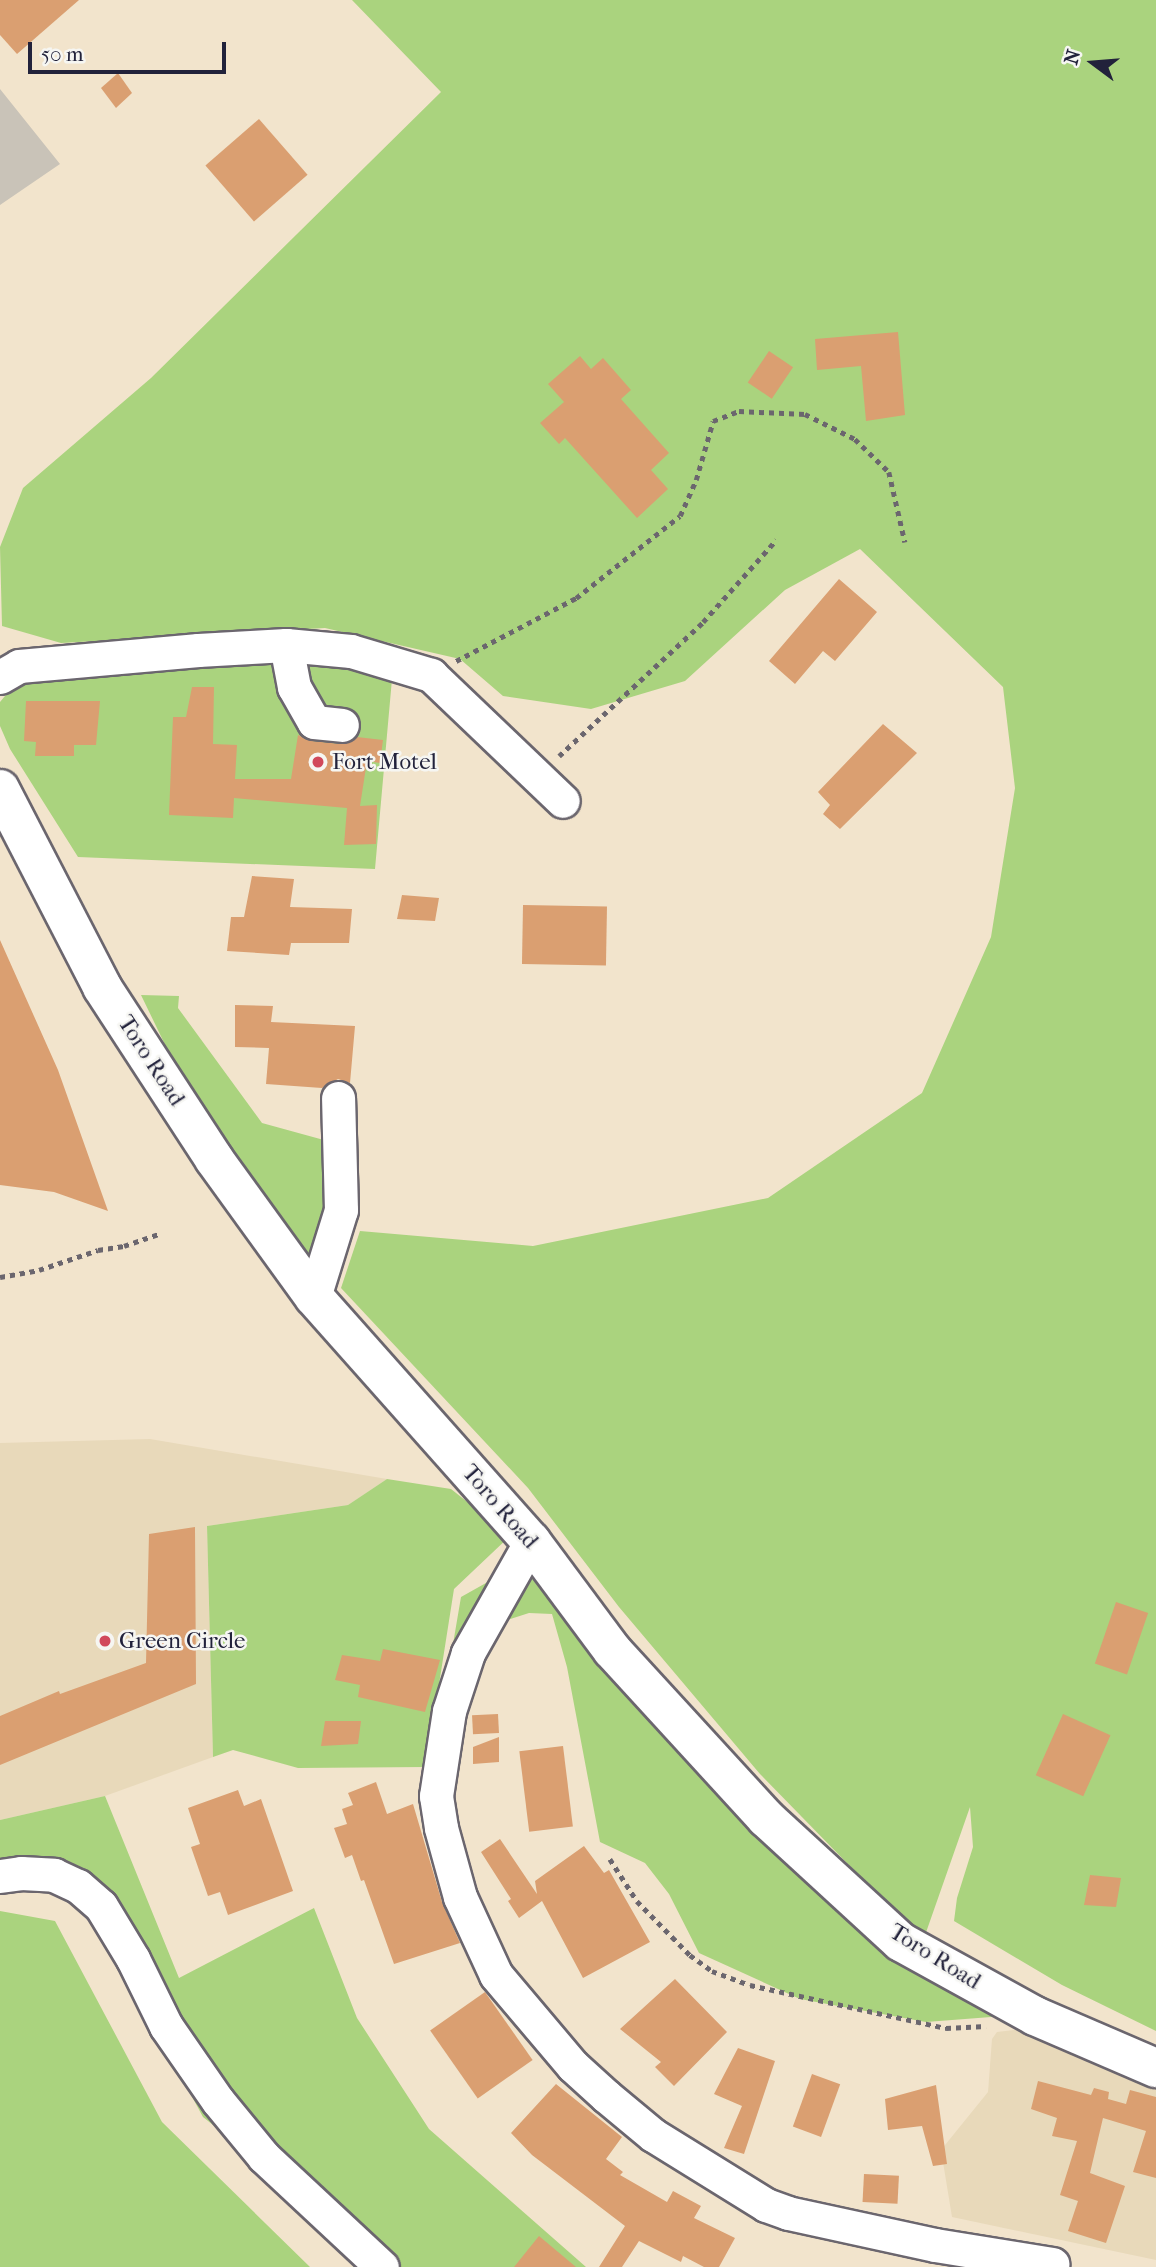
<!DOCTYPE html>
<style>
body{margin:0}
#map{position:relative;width:1156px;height:2267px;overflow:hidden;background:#f2e4cc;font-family:"IM FELL French Canon",serif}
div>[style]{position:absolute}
.built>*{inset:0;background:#e8d9ba}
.industrial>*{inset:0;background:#c9c3b8}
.green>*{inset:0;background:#aad37e}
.building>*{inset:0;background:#da9f71;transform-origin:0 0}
.path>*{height:4.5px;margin-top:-2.25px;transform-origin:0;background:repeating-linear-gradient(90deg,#6b666e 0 5px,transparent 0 10px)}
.roads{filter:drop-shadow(2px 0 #6b666e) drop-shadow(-2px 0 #6b666e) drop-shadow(0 2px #6b666e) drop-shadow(0 -2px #6b666e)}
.minor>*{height:33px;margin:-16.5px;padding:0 16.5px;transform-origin:16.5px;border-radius:16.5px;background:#fff}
.major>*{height:38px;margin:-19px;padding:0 19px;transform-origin:19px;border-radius:19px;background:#fff}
.dots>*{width:19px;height:19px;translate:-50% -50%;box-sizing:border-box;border:4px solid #f6f6f2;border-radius:50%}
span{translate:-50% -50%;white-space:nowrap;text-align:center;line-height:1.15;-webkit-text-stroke:5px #f6f6f2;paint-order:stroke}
.poi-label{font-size:23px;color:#22223b}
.left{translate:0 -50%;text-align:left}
.street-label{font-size:23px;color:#22223b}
.north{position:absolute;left:1058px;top:28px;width:70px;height:70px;-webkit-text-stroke:5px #f6f6f2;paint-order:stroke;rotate:286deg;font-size:19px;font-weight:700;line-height:28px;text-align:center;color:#22223b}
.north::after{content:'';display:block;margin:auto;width:24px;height:32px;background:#22223b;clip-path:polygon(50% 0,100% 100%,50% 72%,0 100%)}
.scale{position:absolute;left:28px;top:42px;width:198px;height:32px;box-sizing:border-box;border:4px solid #22223b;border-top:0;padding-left:9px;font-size:21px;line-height:24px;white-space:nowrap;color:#22223b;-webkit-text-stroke:5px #f6f6f2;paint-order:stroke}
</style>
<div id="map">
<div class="built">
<div style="clip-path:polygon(150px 1439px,387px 1479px,348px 1505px,207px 1526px,213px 1757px,105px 1796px,0 1820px,0 1443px)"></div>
<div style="clip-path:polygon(1030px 2028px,1156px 2076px,1156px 2260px,952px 2217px,941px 2150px,988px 2092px,992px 2039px,997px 2032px)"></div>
</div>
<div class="industrial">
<div style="clip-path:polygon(0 89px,60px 164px,0 205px,0 88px)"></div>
</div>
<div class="green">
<div style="clip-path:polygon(352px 0,1156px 0,1156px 2031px,1062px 1985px,954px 1921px,957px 1898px,973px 1847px,970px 1807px,923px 1941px,760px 1774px,619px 1607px,528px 1488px,341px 1288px,360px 1231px,533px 1246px,768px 1198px,922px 1093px,991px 937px,1015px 788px,1003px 687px,860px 549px,785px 590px,685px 681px,591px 709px,503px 696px,460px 659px,325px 628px,61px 643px,2px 626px,0 547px,23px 488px,151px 378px,441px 92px)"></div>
<div style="clip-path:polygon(319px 658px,392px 679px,375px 869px,78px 857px,10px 749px,0 726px,0 702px,15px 684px,40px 676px,139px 673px)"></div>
<div style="clip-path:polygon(141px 995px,179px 996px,178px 1008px,262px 1123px,342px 1145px,326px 1274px,216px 1150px)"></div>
<div style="clip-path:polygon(387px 1479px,451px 1489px,510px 1536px,454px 1589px,426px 1767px,298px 1768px,233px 1750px,213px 1757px,207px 1526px,348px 1505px)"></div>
<div style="clip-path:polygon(541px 1552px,745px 1791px,1017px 2015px,926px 2022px,800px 1999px,699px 1953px,669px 1894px,645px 1863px,600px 1842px,567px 1667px,552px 1614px,529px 1613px,498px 1623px,453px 1644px,461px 1597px)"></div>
<div style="clip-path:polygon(105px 1796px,179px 1978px,314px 1908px,357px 2018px,429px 2129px,586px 2267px,392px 2267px,203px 2117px,84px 1897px,0 1877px,0 1820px)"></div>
<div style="clip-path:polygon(0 1911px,55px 1921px,162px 2122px,310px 2267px,0 2267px)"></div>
</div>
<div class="building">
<div style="clip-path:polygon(0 0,79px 0,17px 54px,0 35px)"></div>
<div style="clip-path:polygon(118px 73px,132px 93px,116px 108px,101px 88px)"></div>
<div style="left:259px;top:119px;width:74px;height:71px;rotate:49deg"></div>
<div style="clip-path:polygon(898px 332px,905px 415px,866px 421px,861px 366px,817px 370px,815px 339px)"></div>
<div style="left:769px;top:351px;width:29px;height:38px;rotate:34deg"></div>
<div style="clip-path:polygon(580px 356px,591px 369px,603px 358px,631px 390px,621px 399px,669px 453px,651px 470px,668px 489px,637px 518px,565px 438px,559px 444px,540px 423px,564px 402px,548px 384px)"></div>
<div style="clip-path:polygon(839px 579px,877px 612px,835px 661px,823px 651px,795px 684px,769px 661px)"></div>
<div style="clip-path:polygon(192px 687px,214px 687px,213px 744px,237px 745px,235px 779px,291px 779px,298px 735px,312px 741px,340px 744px,357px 737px,383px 740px,380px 763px,367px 761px,360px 806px,377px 805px,376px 844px,344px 845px,347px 808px,234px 798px,233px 818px,169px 815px,173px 717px,186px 717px)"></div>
<div style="clip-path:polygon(26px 701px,100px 701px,96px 745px,74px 745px,74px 756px,35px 756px,36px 742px,24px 741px)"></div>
<div style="clip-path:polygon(883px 724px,917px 753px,840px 829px,823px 814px,830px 805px,818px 792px)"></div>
<div style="clip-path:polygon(252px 876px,294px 879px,290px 907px,352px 909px,349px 943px,291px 943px,289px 955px,227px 951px,231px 917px,244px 917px)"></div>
<div style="clip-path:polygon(402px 895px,439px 898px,435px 921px,397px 919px)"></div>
<div style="left:523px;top:905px;width:84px;height:59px;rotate:1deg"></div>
<div style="clip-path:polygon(0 940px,58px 1070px,108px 1211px,54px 1192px,0 1185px)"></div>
<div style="clip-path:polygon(235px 1005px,273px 1006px,271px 1022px,355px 1026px,350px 1083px,338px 1079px,322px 1088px,266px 1084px,269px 1048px,235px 1047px)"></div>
<div style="clip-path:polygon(195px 1527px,196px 1684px,0 1765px,0 1716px,59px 1691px,60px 1694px,146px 1663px,149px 1534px)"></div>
<div style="left:1116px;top:1602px;width:34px;height:65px;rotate:19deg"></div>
<div style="clip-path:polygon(383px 1649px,440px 1660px,425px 1712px,358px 1697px,360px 1685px,335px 1680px,342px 1655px,380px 1661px)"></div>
<div style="left:498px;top:1714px;width:19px;height:26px;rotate:87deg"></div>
<div style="left:1063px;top:1714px;width:52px;height:67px;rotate:24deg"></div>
<div style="clip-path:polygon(325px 1721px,361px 1721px,358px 1744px,321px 1746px)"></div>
<div style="clip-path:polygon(499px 1737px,499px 1762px,473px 1764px,473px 1747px)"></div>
<div style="left:563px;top:1746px;width:81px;height:44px;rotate:83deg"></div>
<div style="clip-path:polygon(376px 1782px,387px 1814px,413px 1804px,442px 1902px,460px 1943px,394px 1964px,364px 1880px,361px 1881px,352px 1855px,345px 1858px,334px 1828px,347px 1824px,342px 1809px,353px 1805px,348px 1793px)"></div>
<div style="clip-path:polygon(238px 1790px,244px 1806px,261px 1799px,293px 1891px,228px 1915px,220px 1892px,208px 1896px,191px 1847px,200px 1844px,188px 1808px)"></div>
<div style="clip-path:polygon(500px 1839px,537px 1894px,535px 1881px,584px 1846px,604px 1873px,609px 1870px,650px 1942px,583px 1978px,542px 1901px,519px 1918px,508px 1901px,511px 1899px,481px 1852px)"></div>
<div style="clip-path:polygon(1090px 1875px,1121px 1878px,1116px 1907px,1084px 1905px)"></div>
<div style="clip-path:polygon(675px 1979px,727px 2032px,674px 2086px,655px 2067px,661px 2062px,620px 2029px)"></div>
<div style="left:485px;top:1992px;width:83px;height:67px;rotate:55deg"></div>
<div style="clip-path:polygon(738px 2048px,775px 2061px,744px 2154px,724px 2148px,742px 2106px,714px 2094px)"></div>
<div style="left:812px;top:2074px;width:30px;height:56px;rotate:20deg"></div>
<div style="clip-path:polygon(1038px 2081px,1091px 2095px,1094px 2088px,1109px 2092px,1108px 2099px,1126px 2104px,1130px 2090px,1156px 2097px,1156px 2178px,1133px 2172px,1146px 2131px,1103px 2118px,1090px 2173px,1125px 2186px,1106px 2243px,1068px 2231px,1078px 2201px,1060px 2195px,1077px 2141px,1052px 2136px,1057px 2118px,1031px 2109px)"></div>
<div style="clip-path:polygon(556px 2084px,622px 2137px,606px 2159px,623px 2172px,620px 2175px,667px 2202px,673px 2191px,701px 2206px,694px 2218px,735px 2238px,719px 2267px,704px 2267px,683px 2256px,681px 2262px,639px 2241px,622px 2267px,599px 2267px,625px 2226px,532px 2155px,511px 2133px)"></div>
<div style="clip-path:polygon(936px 2085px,947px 2164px,933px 2166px,922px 2126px,888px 2130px,885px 2099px)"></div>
<div style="left:864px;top:2174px;width:35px;height:28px;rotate:3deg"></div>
<div style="clip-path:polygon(539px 2236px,576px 2267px,514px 2267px)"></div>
</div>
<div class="path">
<div style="left:456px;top:661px;width:136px;rotate:-27.7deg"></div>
<div style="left:576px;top:598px;width:132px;rotate:-38.3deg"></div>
<div style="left:680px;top:516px;width:39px;rotate:-66deg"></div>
<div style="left:696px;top:480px;width:61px;rotate:-73.9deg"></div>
<div style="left:713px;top:421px;width:28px;rotate:-21deg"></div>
<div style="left:739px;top:411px;width:66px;rotate:2.6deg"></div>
<div style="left:805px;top:414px;width:56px;rotate:26.6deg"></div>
<div style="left:855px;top:439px;width:47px;rotate:44.1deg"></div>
<div style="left:889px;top:472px;width:72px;rotate:77.1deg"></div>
<div style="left:559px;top:756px;width:197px;rotate:-42.9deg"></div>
<div style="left:703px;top:622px;width:110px;rotate:-48.3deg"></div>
<div style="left:0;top:1277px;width:40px;rotate:-10deg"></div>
<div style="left:39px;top:1270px;width:62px;rotate:-18.7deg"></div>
<div style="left:98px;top:1250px;width:26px;rotate:-9deg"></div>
<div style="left:124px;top:1246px;width:37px;rotate:-19deg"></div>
<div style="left:610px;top:1859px;width:50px;rotate:57.3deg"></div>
<div style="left:637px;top:1901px;width:76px;rotate:45.5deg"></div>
<div style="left:690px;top:1955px;width:27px;rotate:36deg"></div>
<div style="left:712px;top:1971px;width:40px;rotate:20.2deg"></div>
<div style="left:750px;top:1985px;width:201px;rotate:12.4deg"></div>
<div style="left:946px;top:2028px;width:40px;rotate:-2.9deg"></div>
</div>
<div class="roads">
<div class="minor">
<div style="left:286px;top:645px;width:43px;rotate:79.2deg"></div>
<div style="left:294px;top:687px;width:40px;rotate:60.3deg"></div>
<div style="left:314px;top:722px;width:28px;rotate:6deg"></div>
<div style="left:0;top:677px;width:22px;rotate:-30deg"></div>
<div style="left:19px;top:666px;width:180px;rotate:-5.1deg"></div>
<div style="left:198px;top:650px;width:88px;rotate:-3.3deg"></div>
<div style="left:286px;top:645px;width:65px;rotate:5.3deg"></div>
<div style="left:351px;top:651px;width:84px;rotate:16.7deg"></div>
<div style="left:431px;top:675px;width:182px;rotate:43.7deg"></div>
<div style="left:314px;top:1297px;width:91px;rotate:-72.8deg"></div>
<div style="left:341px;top:1210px;width:112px;rotate:-91.5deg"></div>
<div style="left:531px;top:1541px;width:129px;rotate:119.4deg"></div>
<div style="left:468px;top:1653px;width:61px;rotate:108.1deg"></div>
<div style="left:449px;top:1711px;width:86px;rotate:98.7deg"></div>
<div style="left:436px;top:1796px;width:32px;rotate:81deg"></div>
<div style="left:441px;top:1828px;width:72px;rotate:74.6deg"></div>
<div style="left:460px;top:1897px;width:86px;rotate:65.2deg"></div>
<div style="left:496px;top:1975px;width:119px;rotate:49.8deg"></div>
<div style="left:573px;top:2066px;width:45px;rotate:42.3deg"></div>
<div style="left:606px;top:2096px;width:61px;rotate:39.7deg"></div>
<div style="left:653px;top:2135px;width:133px;rotate:31.8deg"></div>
<div style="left:766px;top:2205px;width:23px;rotate:20deg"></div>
<div style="left:788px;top:2213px;width:150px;rotate:12.3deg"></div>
<div style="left:935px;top:2245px;width:119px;rotate:9.2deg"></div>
<div style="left:0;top:1876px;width:21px;rotate:-8deg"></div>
<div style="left:21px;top:1873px;width:33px;rotate:3deg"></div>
<div style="left:54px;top:1875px;width:26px;rotate:25deg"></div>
<div style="left:78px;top:1886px;width:30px;rotate:41deg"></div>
<div style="left:101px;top:1906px;width:62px;rotate:58.9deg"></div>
<div style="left:133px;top:1959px;width:75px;rotate:63.8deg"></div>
<div style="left:166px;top:2026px;width:91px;rotate:55.3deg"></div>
<div style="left:218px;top:2101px;width:72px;rotate:50.6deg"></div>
<div style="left:264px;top:2157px;width:161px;rotate:43deg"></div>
</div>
<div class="major">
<div style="left:0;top:789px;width:223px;rotate:62.7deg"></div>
<div style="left:102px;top:987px;width:205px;rotate:56.9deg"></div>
<div style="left:214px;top:1159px;width:170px;rotate:54.1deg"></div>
<div style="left:314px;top:1297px;width:327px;rotate:48.4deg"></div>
<div style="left:531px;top:1541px;width:136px;rotate:53.4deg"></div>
<div style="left:612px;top:1650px;width:228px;rotate:47.5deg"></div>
<div style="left:766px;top:1818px;width:183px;rotate:42.6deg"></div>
<div style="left:901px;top:1942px;width:153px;rotate:28.9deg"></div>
<div style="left:1035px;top:2016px;width:132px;rotate:23.3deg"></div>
</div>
</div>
<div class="dots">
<div style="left:318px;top:762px;background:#d1495b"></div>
<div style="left:105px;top:1641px;background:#d1495b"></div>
</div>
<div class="poi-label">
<span class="left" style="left:332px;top:762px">Fort Motel</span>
<span class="left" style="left:119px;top:1641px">Green Circle</span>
</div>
<div class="street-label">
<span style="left:151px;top:1061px;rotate:57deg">Toro Road</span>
<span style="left:500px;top:1507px;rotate:49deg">Toro Road</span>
<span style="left:935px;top:1957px;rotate:32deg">Toro Road</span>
</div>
<div class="north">N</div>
<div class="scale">50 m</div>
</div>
